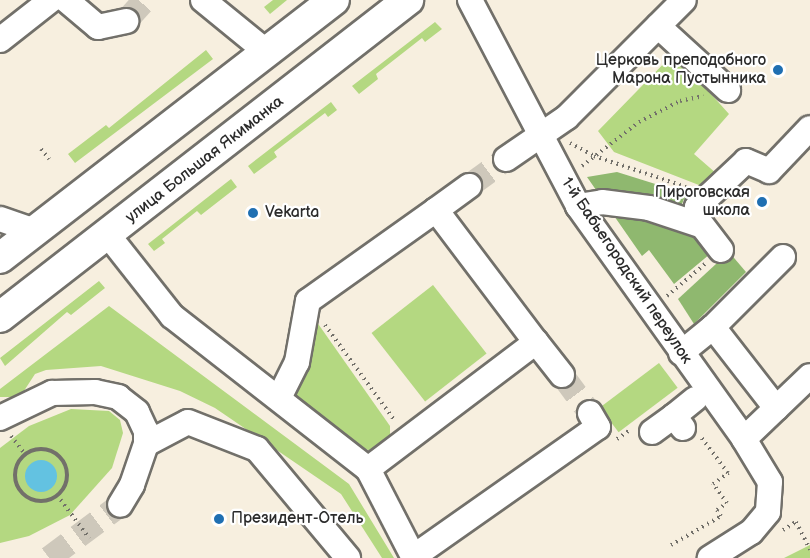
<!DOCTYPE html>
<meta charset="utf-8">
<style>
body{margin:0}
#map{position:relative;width:810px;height:558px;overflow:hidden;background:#f7efdf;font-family:"Balsamiq Sans",sans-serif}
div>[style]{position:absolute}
.green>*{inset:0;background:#b4d881;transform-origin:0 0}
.forest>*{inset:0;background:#8fb86f}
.water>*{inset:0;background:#63c2e1}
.round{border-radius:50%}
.minor-tunnel>*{height:24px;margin-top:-12px;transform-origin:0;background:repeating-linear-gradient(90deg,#cec8bb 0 24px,transparent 0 36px)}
.path>*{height:4px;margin-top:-2px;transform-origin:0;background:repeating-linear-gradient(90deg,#72706a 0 1.5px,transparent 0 6px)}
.path>.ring{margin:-2px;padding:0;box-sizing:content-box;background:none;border:4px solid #72706a;border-radius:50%}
.roads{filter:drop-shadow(2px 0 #72706a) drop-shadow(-2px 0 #72706a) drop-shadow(0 2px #72706a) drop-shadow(0 -2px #72706a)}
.minor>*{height:24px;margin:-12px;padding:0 12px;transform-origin:12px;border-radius:12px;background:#fff}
.major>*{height:30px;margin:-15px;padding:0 15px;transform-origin:15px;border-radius:15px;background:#fff}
.dots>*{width:16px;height:16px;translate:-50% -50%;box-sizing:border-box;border:3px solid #fff;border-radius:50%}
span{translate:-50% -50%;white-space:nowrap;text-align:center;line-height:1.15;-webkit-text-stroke:4.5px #fff;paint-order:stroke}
.poi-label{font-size:16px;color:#2b2b2b}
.right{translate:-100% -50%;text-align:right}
.left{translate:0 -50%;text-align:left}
.street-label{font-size:16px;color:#2b2b2b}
</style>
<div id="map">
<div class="green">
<div style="clip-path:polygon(273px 0,287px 0,270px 14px,264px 7px)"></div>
<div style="clip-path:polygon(435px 22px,442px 29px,425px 42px,422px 38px,376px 74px,378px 79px,359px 94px,352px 86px)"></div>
<div style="clip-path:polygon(206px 50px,213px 59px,75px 163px,68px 154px,106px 125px,109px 128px)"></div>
<div style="clip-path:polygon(674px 53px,729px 114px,694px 154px,717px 174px,704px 187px,614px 152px,598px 131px)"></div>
<div style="clip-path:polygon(331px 102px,337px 110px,328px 117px,325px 113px,274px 152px,277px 157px,254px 174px,248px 166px)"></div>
<div style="clip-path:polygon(231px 179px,237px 187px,201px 215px,197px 211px,162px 239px,165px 243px,154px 251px,148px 244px)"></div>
<div style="clip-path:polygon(99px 281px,105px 288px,71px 315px,67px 312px,5px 366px,0 358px)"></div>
<div style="left:433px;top:285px;width:87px;height:78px;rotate:52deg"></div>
<div style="clip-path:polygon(109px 306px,349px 484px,394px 558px,382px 558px,341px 494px,215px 408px,180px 391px,101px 366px,46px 370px,35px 374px,20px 397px,0 397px,0 389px)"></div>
<div style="clip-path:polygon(314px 318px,390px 426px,390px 436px,371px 451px,357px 446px,294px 398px)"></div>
<div style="left:659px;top:363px;width:31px;height:74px;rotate:53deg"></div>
<div style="clip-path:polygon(71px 409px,109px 411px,120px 420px,123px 433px,112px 468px,70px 515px,29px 536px,0 543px,0 448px,29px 426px)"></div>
<div style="clip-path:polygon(810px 545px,810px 558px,784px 558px)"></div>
</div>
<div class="forest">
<div style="clip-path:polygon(617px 172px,697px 197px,684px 199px,679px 211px,710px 254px,674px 284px,649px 250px,642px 256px,587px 177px)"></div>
<div style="clip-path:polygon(729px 252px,746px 272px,694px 324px,678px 299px)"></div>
</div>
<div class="water">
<div class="round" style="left:25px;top:460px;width:32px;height:32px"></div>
</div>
<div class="minor-tunnel">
<div style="left:126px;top:21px;width:28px;rotate:-48deg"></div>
<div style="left:469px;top:186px;width:46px;rotate:-36.1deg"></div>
<div style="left:562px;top:375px;width:47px;rotate:53.6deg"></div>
<div style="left:49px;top:558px;width:89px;rotate:-36.7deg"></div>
</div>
<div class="path">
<div style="left:570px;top:143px;width:27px;rotate:28deg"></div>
<div style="left:594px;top:156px;width:97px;rotate:18.6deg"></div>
<div style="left:41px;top:149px;width:13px;rotate:51deg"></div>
<div style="left:582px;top:166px;width:72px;rotate:-37.7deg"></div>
<div style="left:639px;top:122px;width:46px;rotate:-27.1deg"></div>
<div style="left:680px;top:101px;width:24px;rotate:-12deg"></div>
<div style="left:667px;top:296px;width:50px;rotate:-40.1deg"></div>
<div style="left:325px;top:325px;width:119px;rotate:53.9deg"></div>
<div style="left:11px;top:436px;width:23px;rotate:52deg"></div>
<div style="left:617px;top:439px;width:16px;rotate:-35deg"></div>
<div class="ring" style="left:15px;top:449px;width:48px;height:48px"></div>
<div style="left:57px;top:495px;width:54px;rotate:53.3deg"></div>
<div style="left:783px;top:530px;width:15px;rotate:-32deg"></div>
<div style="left:796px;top:522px;width:31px;rotate:63deg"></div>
<div style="left:671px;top:545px;width:58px;rotate:-30.1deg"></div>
<div style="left:721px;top:516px;width:7px;rotate:-124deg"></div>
<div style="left:717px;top:510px;width:12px;rotate:-35deg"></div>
<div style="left:727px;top:503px;width:24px;rotate:-126deg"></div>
<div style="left:713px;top:484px;width:19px;rotate:-36deg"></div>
<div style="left:728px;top:473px;width:45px;rotate:-126.9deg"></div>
</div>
<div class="roads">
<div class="minor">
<div style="left:66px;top:0;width:42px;rotate:40.2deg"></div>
<div style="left:98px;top:27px;width:29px;rotate:-12deg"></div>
<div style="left:203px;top:0;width:84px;rotate:39.2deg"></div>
<div style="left:470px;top:0;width:233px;rotate:62.3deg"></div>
<div style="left:578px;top:206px;width:286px;rotate:54.5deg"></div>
<div style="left:744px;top:439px;width:50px;rotate:58.8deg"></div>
<div style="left:770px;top:482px;width:30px;rotate:94deg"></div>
<div style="left:768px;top:512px;width:26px;rotate:130deg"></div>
<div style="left:751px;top:532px;width:49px;rotate:147.6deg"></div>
<div style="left:658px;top:26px;width:95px;rotate:42.4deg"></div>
<div style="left:0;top:40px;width:65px;rotate:-38.1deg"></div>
<div style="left:506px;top:159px;width:74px;rotate:-34.5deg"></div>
<div style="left:567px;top:117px;width:165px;rotate:-45deg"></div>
<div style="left:578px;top:206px;width:24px;rotate:-9deg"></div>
<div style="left:602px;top:202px;width:47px;rotate:7.3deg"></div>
<div style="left:649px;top:208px;width:54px;rotate:18.4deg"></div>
<div style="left:436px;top:210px;width:41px;rotate:-36deg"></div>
<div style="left:0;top:219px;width:36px;rotate:19deg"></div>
<div style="left:108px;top:235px;width:103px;rotate:51.7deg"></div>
<div style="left:172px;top:316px;width:249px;rotate:38deg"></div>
<div style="left:368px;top:469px;width:100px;rotate:62.7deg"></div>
<div style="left:721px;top:250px;width:43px;rotate:-127.4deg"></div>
<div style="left:695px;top:216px;width:9px;rotate:-77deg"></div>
<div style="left:697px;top:207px;width:67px;rotate:-43.2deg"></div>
<div style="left:746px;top:161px;width:25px;rotate:23deg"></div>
<div style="left:769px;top:171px;width:59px;rotate:-46.4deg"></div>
<div style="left:713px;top:327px;width:99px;rotate:-45deg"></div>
<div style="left:536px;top:342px;width:42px;rotate:51.8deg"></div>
<div style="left:681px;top:353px;width:41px;rotate:-39.1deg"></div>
<div style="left:713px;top:327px;width:103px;rotate:52.1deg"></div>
<div style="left:279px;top:398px;width:40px;rotate:-63.4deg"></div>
<div style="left:297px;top:362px;width:62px;rotate:-79.8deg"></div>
<div style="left:308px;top:301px;width:157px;rotate:-35.4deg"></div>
<div style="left:436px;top:210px;width:166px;rotate:52.9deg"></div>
<div style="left:536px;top:342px;width:211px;rotate:142.9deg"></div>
<div style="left:0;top:418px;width:58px;rotate:-25.7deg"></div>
<div style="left:52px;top:393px;width:43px;rotate:-1.3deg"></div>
<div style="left:95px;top:392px;width:24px;rotate:12deg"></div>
<div style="left:118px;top:397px;width:24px;rotate:38deg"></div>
<div style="left:137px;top:412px;width:21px;rotate:65deg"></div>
<div style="left:146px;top:431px;width:13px;rotate:90deg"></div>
<div style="left:146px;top:444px;width:43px;rotate:108.9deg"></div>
<div style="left:132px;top:485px;width:23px;rotate:121deg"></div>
<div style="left:683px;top:428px;width:15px;rotate:-127deg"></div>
<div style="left:674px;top:416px;width:27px;rotate:-39deg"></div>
<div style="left:652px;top:432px;width:27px;rotate:-36deg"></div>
<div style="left:744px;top:439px;width:91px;rotate:-43.7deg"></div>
<div style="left:146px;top:444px;width:47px;rotate:-27.6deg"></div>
<div style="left:188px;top:422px;width:74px;rotate:21.4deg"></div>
<div style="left:257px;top:449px;width:142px;rotate:50.1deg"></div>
<div style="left:413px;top:557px;width:226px;rotate:-35.1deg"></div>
<div style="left:598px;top:427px;width:16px;rotate:-120deg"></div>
</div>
<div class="major">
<div style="left:0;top:258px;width:422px;rotate:-37.7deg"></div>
<div style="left:0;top:317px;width:517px;rotate:-37.85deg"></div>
</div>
</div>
<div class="dots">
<div style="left:778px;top:70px;background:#1f6fb2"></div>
<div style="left:762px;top:202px;background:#1f6fb2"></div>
<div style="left:253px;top:213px;background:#1f6fb2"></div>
<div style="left:219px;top:519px;background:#1f6fb2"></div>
</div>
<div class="poi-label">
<span class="right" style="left:766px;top:70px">Церковь преподобного<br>Марона Пустынника</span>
<span class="right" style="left:750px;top:202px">Пироговская<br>школа</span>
<span class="left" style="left:265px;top:213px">Vekarta</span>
<span class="left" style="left:231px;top:519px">Президент-Отель</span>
</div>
<div class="street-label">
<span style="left:205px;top:160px;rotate:-38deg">улица Большая Якиманка</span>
<span style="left:626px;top:271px;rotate:56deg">1-й Бабьегородский переулок</span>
</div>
</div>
